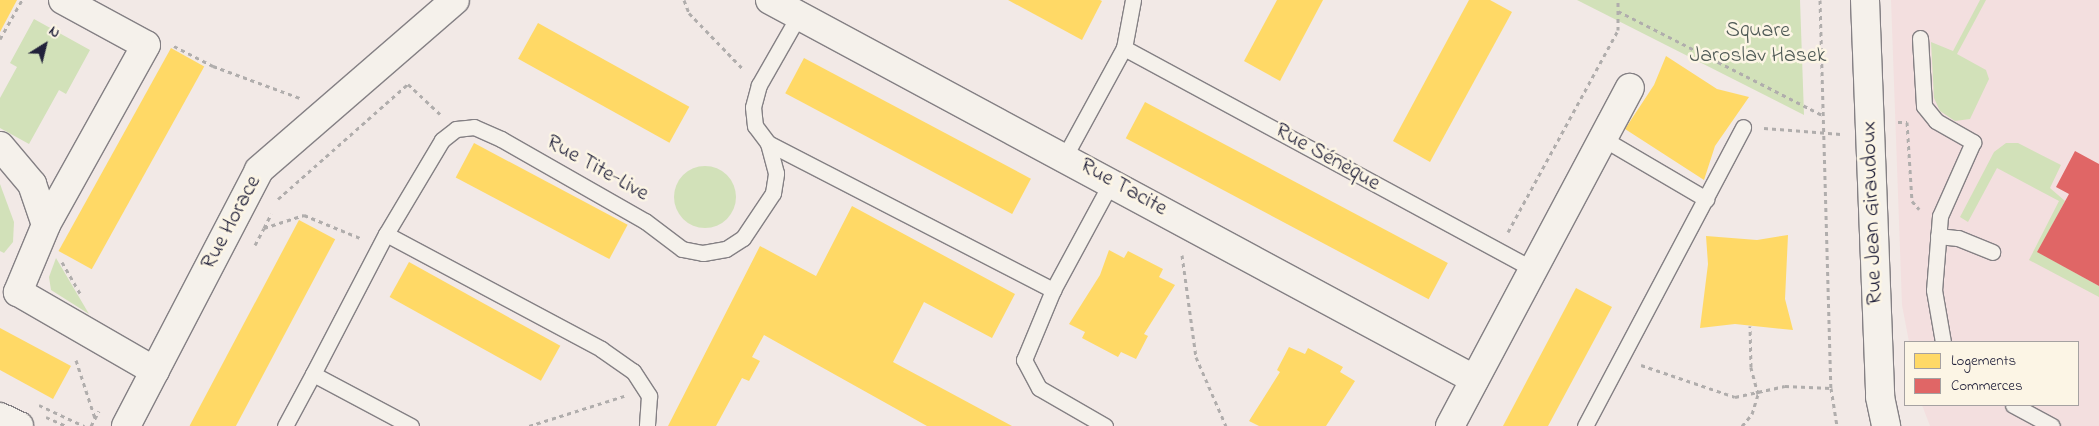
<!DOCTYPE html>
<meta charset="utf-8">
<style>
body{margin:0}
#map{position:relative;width:2099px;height:426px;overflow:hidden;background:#f2e9e6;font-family:"Indie Flower",sans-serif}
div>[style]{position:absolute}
.built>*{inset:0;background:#f3dfdf}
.green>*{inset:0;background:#d2e1b9}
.round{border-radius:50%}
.homes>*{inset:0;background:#ffd966;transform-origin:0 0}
.shops>*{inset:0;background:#e06666}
.path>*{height:3px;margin-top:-1.5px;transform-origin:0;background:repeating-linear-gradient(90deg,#b0adac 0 4px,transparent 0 8px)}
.roads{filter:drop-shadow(1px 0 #848084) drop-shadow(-1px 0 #848084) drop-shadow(0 1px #848084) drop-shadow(0 -1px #848084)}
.lane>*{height:15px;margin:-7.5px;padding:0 7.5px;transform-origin:7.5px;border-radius:7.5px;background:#f5f1eb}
.street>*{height:28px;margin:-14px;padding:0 14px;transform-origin:14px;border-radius:14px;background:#f5f1eb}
.secondary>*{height:28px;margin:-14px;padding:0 14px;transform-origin:14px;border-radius:14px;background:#f5f1eb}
span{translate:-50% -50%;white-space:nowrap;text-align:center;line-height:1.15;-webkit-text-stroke:5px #fcf5e5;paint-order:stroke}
.park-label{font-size:22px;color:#4f5a56}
.street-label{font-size:22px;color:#22223b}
.legend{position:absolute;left:1904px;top:341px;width:175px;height:65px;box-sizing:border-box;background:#fcf5e5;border:1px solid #a5a1a1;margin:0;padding:6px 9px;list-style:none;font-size:15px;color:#22223b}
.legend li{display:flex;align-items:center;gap:10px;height:25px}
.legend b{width:25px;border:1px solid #a5a1a1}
.north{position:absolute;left:20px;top:20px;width:50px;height:50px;-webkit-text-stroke:4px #fcf5e5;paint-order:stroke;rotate:36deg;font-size:14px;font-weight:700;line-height:20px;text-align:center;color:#22223b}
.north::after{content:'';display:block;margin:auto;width:18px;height:22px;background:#22223b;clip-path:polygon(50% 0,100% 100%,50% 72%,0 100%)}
</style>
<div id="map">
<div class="built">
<div style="clip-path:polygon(1891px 0,2099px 0,2099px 426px,1930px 426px,1922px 405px,2078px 405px,2078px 342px,1909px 342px,1902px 305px)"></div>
</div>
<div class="green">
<div style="clip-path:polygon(1577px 0,1800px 0,1804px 115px)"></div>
<div style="clip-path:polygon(1980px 0,1986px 0,1957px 54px,1986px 70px,1989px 79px,1970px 119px,1955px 121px,1940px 111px,1934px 98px,1931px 42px,1953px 51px)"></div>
<div style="clip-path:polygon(34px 19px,90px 50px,66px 94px,59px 90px,29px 144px,0 128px,0 98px,17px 67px,10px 63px)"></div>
<div style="clip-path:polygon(2006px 143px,2018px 143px,2061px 165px,2050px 188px,2065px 201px,2038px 252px,2099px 286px,2099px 297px,2029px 260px,2059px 201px,1997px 168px,1968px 222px,1960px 217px,1994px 152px)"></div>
<div class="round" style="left:674px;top:166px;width:62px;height:62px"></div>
<div style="clip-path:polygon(0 184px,14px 222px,13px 242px,4px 253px,0 251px)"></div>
<div style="clip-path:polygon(56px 258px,89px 314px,51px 290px,49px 277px)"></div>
</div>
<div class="homes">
<div style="clip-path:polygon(0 0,17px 0,0 32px)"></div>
<div style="clip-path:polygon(1008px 0,1100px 0,1102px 1px,1082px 40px)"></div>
<div style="clip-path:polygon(1277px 0,1323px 0,1280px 81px,1244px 61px)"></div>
<div style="clip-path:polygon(1469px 0,1490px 0,1512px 12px,1430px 162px,1393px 141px)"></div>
<div style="left:538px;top:23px;width:173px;height:41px;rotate:29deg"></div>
<div style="left:171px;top:48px;width:38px;height:232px;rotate:29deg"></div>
<div style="clip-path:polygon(1666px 56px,1717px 89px,1749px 97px,1715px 146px,1704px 180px,1625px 129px,1654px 85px)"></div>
<div style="left:804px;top:58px;width:257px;height:40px;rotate:28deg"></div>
<div style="left:1145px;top:102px;width:343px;height:41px;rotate:28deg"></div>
<div style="left:474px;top:143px;width:174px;height:39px;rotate:28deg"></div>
<div style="clip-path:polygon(852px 206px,1015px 294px,992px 338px,924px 302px,893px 362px,1012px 426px,927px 426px,764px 335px,752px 357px,760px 361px,749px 381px,742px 378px,716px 426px,668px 426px,760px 246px,816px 276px)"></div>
<div style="left:299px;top:220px;width:41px;height:233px;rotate:28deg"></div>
<div style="clip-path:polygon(1788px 235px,1785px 299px,1793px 330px,1735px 324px,1700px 328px,1708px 264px,1706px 236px,1757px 240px)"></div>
<div style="clip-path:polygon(1109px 250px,1124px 258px,1128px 251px,1163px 269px,1159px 277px,1175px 285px,1144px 334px,1148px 336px,1136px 359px,1121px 352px,1118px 357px,1082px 338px,1085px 332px,1069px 324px,1100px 275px)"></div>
<div style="left:409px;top:262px;width:173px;height:40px;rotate:29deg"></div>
<div style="clip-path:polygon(1576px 288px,1612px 307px,1548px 426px,1503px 426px)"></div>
<div style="clip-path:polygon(0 328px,71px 366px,53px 399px,0 370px)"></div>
<div style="clip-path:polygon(1289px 347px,1305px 354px,1308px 348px,1343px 367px,1340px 372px,1355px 381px,1326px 426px,1259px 426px,1249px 421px,1280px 372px,1277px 370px)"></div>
</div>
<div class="shops">
<div style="clip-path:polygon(2075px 151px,2099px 164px,2099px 286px,2037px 252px,2069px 194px,2056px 187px)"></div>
</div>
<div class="path">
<div style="left:684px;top:0;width:14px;rotate:69deg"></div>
<div style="left:689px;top:13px;width:78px;rotate:46deg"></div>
<div style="left:1820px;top:0;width:388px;rotate:88.4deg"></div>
<div style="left:1831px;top:388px;width:38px;rotate:81deg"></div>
<div style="left:1618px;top:11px;width:231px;rotate:27deg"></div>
<div style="left:0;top:39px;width:45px;rotate:-60.6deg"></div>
<div style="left:174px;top:46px;width:44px;rotate:27.1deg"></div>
<div style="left:213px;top:66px;width:93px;rotate:20.2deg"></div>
<div style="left:1898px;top:122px;width:9px"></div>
<div style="left:1907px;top:122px;width:79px;rotate:86.4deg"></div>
<div style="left:1912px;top:201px;width:11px;rotate:49deg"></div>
<div style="left:1764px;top:128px;width:77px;rotate:4.5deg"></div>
<div style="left:278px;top:199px;width:174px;rotate:-41.5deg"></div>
<div style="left:408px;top:84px;width:44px;rotate:43.2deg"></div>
<div style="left:264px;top:228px;width:16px;rotate:-63deg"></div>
<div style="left:1508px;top:232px;width:230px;rotate:-61.4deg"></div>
<div style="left:1618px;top:30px;width:30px;rotate:-90deg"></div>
<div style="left:255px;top:245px;width:19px;rotate:-62deg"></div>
<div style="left:264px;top:228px;width:42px;rotate:-18deg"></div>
<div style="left:304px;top:215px;width:61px;rotate:22.3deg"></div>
<div style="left:1182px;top:255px;width:103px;rotate:82.2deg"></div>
<div style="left:1196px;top:357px;width:75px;rotate:66.5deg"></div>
<div style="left:62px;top:262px;width:36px;rotate:60deg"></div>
<div style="left:76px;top:360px;width:61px;rotate:71.9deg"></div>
<div style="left:1641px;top:365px;width:99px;rotate:18.8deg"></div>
<div style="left:1735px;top:397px;width:51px;rotate:-12.4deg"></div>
<div style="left:1785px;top:386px;width:46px;rotate:2.5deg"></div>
<div style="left:39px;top:405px;width:50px;rotate:25deg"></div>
<div style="left:46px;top:417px;width:22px;rotate:24deg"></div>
<div style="left:91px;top:426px;width:17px;rotate:-62deg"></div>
<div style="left:529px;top:426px;width:100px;rotate:-17.5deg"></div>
<div style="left:1742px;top:426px;width:16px;rotate:-50deg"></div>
<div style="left:1752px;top:414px;width:21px;rotate:-73deg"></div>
<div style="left:1758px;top:394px;width:28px;rotate:-105deg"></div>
<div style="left:1751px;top:367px;width:41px;rotate:-91.4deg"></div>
</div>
<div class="roads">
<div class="lane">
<div style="left:1920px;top:38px;width:68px;rotate:86.6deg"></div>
<div style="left:1924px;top:106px;width:19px;rotate:51deg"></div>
<div style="left:1936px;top:121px;width:43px;rotate:29.6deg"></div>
<div style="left:1973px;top:142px;width:81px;rotate:114deg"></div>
<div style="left:1940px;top:216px;width:74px;rotate:94.6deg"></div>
<div style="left:1934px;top:290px;width:53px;rotate:80.2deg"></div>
<div style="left:1124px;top:48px;width:463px;rotate:28.4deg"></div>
<div style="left:1602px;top:138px;width:121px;rotate:30.4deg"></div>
<div style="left:768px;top:143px;width:321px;rotate:27.3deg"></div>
<div style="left:1065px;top:156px;width:123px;rotate:-61.4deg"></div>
<div style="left:1124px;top:48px;width:49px;rotate:-79.4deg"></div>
<div style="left:386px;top:234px;width:244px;rotate:28.1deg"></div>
<div style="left:601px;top:349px;width:39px;rotate:35deg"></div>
<div style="left:633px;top:371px;width:30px;rotate:57deg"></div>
<div style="left:649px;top:396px;width:30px;rotate:94deg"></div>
<div style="left:1938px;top:236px;width:20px;rotate:6deg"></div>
<div style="left:1958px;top:238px;width:37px;rotate:22deg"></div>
<div style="left:313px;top:374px;width:158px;rotate:-62.5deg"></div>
<div style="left:386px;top:234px;width:109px;rotate:-59.2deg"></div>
<div style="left:442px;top:140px;width:18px;rotate:-38deg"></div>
<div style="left:456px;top:129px;width:18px;rotate:-6deg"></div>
<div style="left:474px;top:127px;width:30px;rotate:24deg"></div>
<div style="left:501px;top:139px;width:166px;rotate:29.7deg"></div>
<div style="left:645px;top:221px;width:46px;rotate:37.1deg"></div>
<div style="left:682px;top:249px;width:21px;rotate:11deg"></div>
<div style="left:703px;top:253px;width:23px;rotate:-10deg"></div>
<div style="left:726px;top:249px;width:20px;rotate:-33deg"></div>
<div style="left:743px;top:238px;width:54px;rotate:-56.3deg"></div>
<div style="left:773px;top:193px;width:20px;rotate:-81deg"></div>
<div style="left:776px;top:173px;width:31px;rotate:-105deg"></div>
<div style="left:768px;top:143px;width:21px;rotate:-127deg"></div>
<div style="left:755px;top:126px;width:19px;rotate:-96deg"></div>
<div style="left:753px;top:107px;width:23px;rotate:-75deg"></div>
<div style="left:759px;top:85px;width:83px;rotate:-60.3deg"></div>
<div style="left:2013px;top:405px;width:44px;rotate:28.3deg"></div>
<div style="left:285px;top:426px;width:59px;rotate:-61.7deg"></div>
<div style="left:313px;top:374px;width:111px;rotate:28deg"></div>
<div style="left:1105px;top:426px;width:76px;rotate:-150.1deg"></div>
<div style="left:1039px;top:388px;width:32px;rotate:-118deg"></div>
<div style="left:1024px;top:360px;width:76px;rotate:-67.5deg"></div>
<div style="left:1053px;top:290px;width:124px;rotate:-61.6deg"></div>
<div style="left:1585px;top:426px;width:338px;rotate:-62.1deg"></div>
</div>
<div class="street">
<div style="left:63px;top:0;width:94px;rotate:28.5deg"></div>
<div style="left:146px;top:45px;width:206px;rotate:119.1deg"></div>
<div style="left:46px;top:225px;width:73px;rotate:112.7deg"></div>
<div style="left:18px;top:292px;width:158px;rotate:30deg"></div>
<div style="left:770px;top:0;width:800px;rotate:28.3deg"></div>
<div style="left:0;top:146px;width:50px;rotate:49.9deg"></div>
<div style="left:32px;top:184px;width:43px;rotate:71.1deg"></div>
<div style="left:0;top:417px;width:21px;rotate:25deg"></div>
<div style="left:126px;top:426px;width:288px;rotate:-62.5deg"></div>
<div style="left:259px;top:170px;width:259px;rotate:-40.9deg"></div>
<div style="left:1450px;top:426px;width:383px;rotate:-62deg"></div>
</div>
<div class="secondary">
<div style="left:1865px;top:0;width:397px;rotate:87.8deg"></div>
<div style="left:1880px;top:397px;width:30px;rotate:78deg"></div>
</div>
</div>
<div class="park-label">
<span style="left:1758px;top:44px">Square<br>Jaroslav Hasek</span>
</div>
<div class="street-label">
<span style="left:1327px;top:158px;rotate:29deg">Rue Sénèque</span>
<span style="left:597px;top:169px;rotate:29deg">Rue Tite-Live</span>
<span style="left:1123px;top:188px;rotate:29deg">Rue Tacite</span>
<span style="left:1873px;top:213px;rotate:-92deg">Rue Jean Giraudoux</span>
<span style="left:232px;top:223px;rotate:-62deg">Rue Horace</span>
</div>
<ul class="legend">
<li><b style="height:14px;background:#ffd966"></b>Logements</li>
<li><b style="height:14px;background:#e06666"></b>Commerces</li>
</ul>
<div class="north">N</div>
</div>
